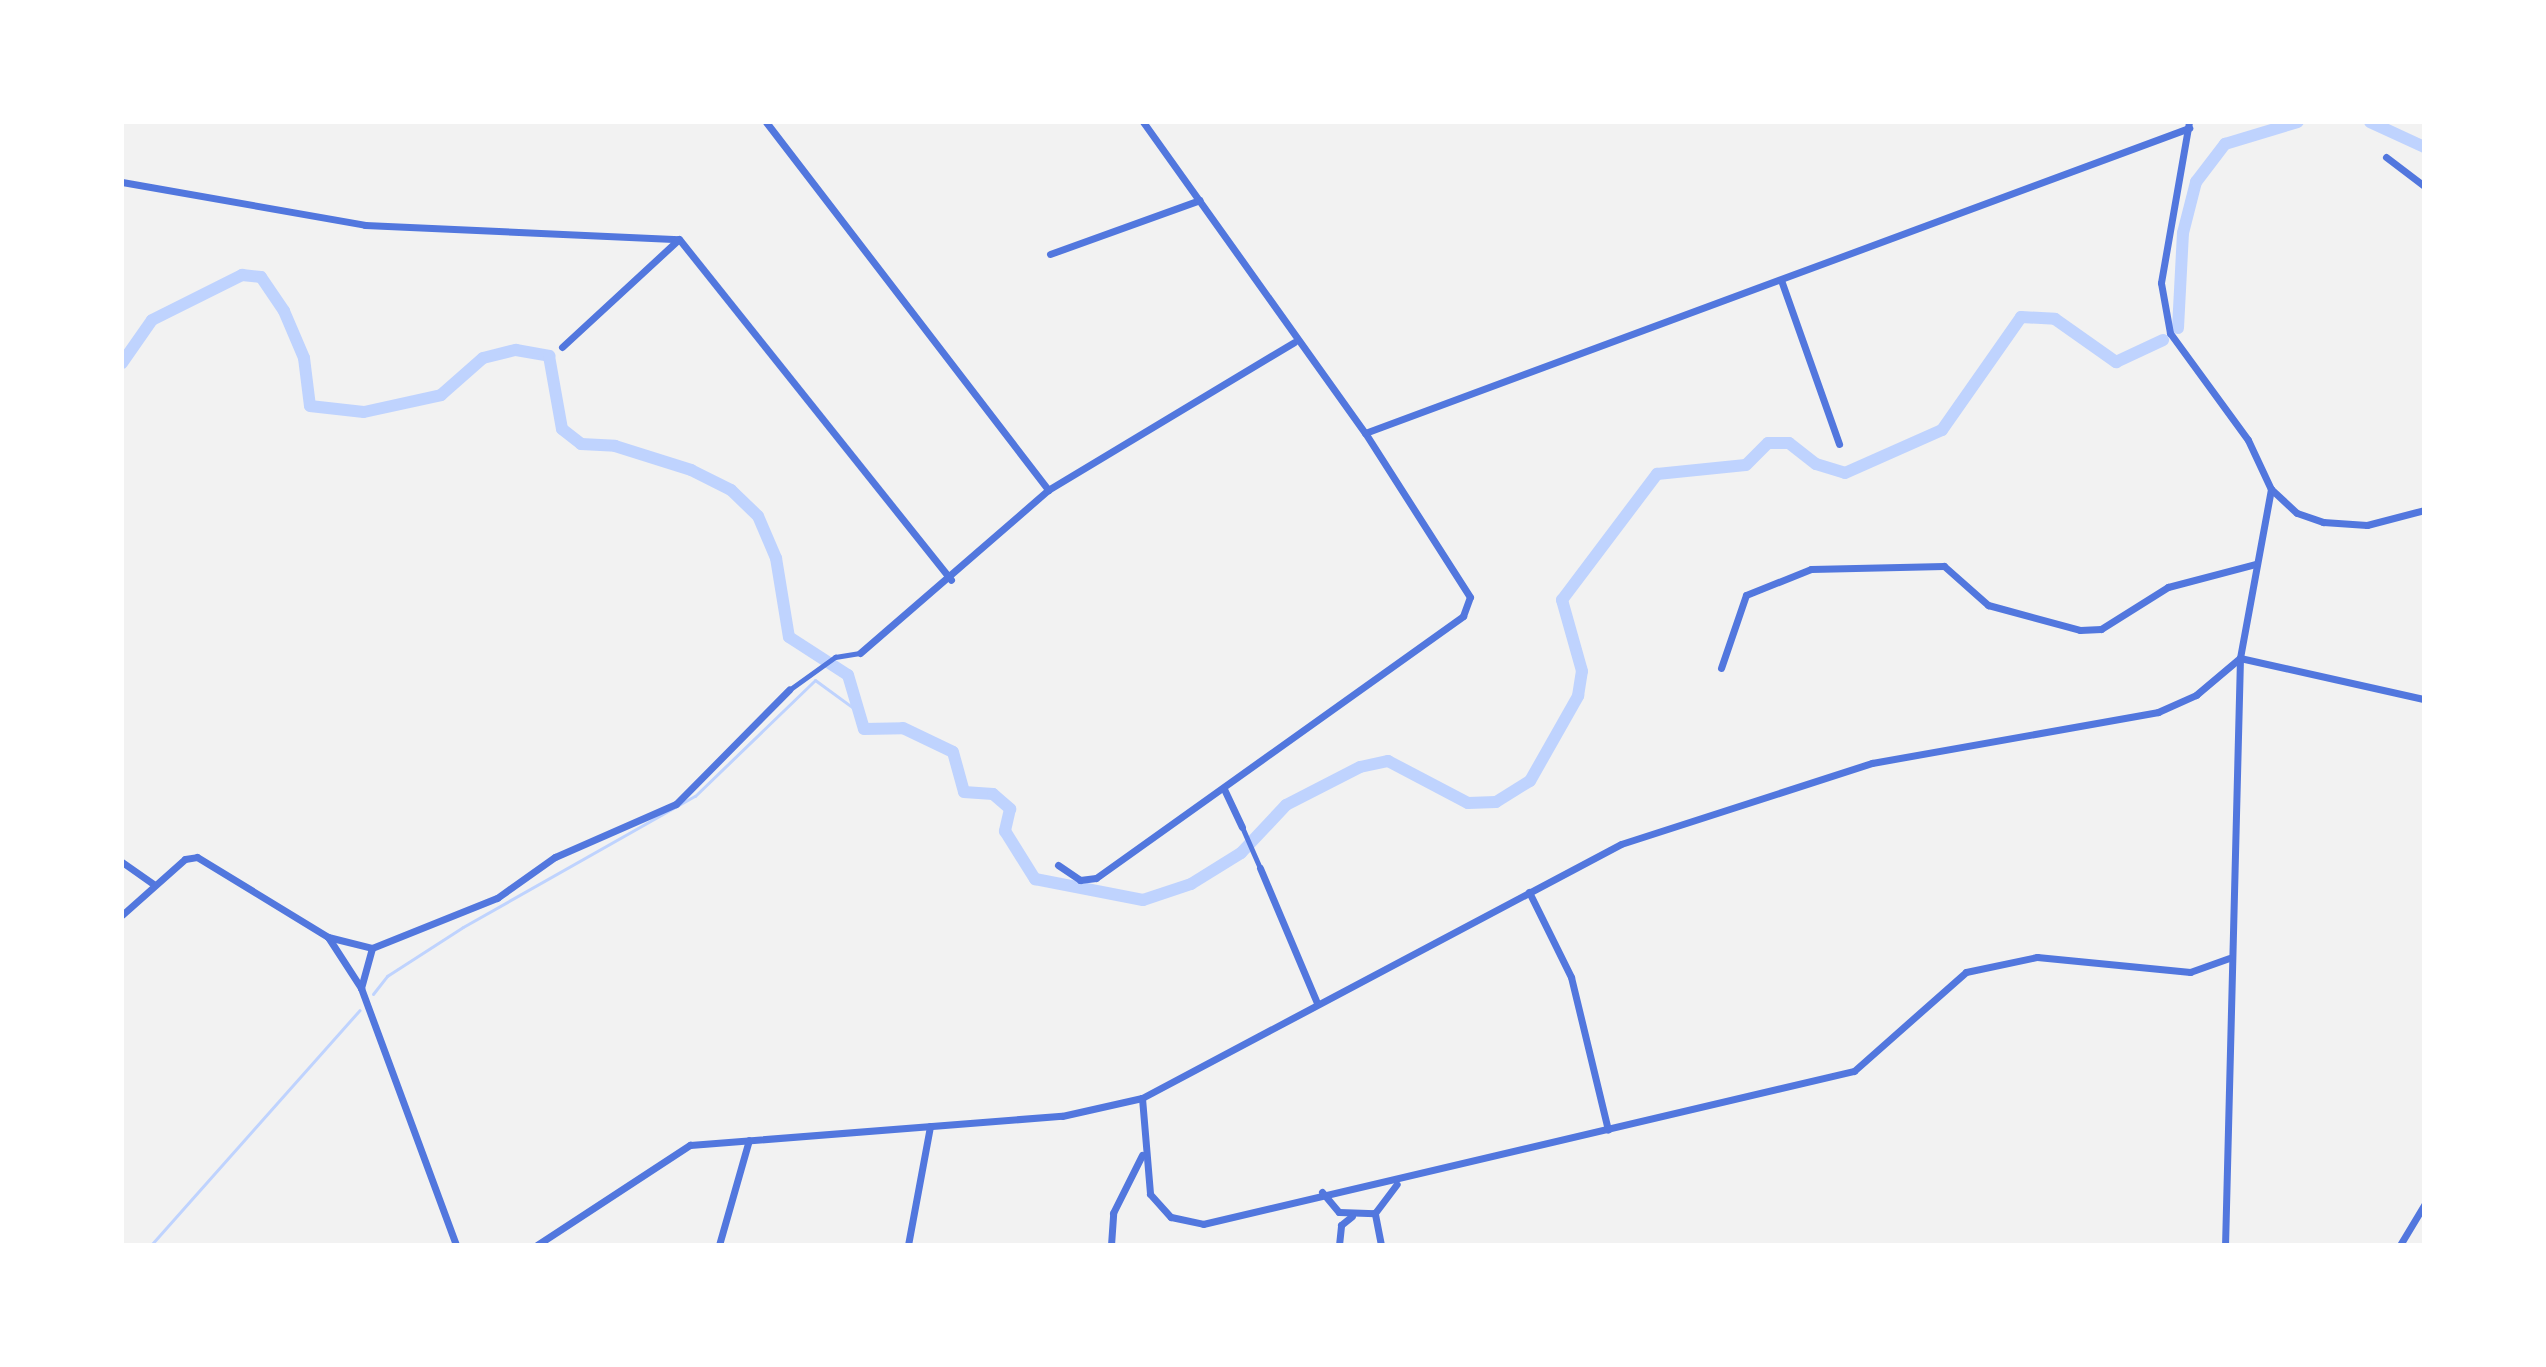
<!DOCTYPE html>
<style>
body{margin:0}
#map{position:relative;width:2546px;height:1367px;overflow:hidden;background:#f2f2f2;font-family:Commissioner,sans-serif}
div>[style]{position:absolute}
.stream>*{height:3px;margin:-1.5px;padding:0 1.5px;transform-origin:1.5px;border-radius:1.5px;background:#bfd3fe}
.canal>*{height:12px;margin:-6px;padding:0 6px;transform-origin:6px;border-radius:6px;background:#bfd3fe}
.pedestrian>*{height:5px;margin:-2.5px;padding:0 2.5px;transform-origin:2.5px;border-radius:2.5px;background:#5277de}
.minor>*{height:7px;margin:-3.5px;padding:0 3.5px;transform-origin:3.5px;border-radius:3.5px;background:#5277de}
span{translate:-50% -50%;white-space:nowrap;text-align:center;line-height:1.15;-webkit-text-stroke:6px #fff;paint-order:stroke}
.frame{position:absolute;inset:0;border:124px solid #fff;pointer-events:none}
</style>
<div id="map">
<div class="stream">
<div style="left:373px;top:994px;width:23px;rotate:-52deg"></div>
<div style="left:387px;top:976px;width:90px;rotate:-32.8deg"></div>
<div style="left:463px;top:927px;width:266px;rotate:-29.5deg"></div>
<div style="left:695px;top:796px;width:167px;rotate:-44deg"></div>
<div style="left:815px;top:680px;width:46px;rotate:36.1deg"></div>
<div style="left:151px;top:1245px;width:314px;rotate:-48.4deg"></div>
</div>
<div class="canal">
<div style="left:2370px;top:122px;width:60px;rotate:24.8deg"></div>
<div style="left:2178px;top:328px;width:95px;rotate:-87deg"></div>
<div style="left:2183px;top:233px;width:53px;rotate:-75.7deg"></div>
<div style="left:2196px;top:182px;width:48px;rotate:-52.7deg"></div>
<div style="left:2225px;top:144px;width:76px;rotate:-16.8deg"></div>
<div style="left:122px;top:363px;width:52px;rotate:-55.1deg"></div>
<div style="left:152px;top:320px;width:101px;rotate:-26.6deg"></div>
<div style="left:242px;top:275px;width:19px;rotate:6deg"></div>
<div style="left:261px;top:277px;width:41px;rotate:55.9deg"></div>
<div style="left:284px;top:311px;width:51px;rotate:66.9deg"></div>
<div style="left:304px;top:358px;width:48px;rotate:82.9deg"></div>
<div style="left:310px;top:406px;width:54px;rotate:6.3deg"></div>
<div style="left:364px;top:412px;width:79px;rotate:-12.4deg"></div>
<div style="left:441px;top:395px;width:56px;rotate:-41.4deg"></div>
<div style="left:483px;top:358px;width:34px;rotate:-14deg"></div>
<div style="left:516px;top:350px;width:34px;rotate:10deg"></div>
<div style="left:549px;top:356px;width:74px;rotate:79.9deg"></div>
<div style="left:562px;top:429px;width:24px;rotate:38deg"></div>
<div style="left:581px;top:444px;width:34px;rotate:3deg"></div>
<div style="left:615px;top:446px;width:80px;rotate:17.5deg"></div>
<div style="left:691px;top:470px;width:45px;rotate:26.6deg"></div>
<div style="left:731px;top:490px;width:37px;rotate:44deg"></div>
<div style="left:758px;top:516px;width:46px;rotate:66.8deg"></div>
<div style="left:776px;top:558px;width:80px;rotate:80.7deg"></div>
<div style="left:789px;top:637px;width:70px;rotate:32.8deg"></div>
<div style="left:848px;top:675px;width:56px;rotate:73.5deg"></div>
<div style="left:864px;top:729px;width:39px;rotate:-1deg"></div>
<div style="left:903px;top:728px;width:55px;rotate:25.6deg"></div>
<div style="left:953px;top:752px;width:41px;rotate:74.6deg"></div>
<div style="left:964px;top:792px;width:29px;rotate:4deg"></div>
<div style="left:993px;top:794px;width:23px;rotate:41deg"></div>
<div style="left:1010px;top:809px;width:23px;rotate:103deg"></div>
<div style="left:1005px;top:831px;width:57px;rotate:58deg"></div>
<div style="left:1035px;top:879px;width:110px;rotate:11deg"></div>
<div style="left:1143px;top:900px;width:51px;rotate:-18.4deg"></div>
<div style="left:1191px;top:884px;width:59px;rotate:-31.8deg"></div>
<div style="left:1241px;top:853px;width:66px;rotate:-46.8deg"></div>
<div style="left:1286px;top:805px;width:83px;rotate:-27.2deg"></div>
<div style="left:1360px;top:767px;width:29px;rotate:-12deg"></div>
<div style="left:1388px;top:761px;width:90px;rotate:27.7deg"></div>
<div style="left:1468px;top:803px;width:28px;rotate:-2deg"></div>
<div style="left:1496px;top:802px;width:40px;rotate:-32deg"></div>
<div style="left:1530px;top:781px;width:98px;rotate:-60.5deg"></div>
<div style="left:1578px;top:696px;width:25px;rotate:-81deg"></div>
<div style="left:1582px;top:671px;width:74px;rotate:-105.7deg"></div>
<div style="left:1562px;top:600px;width:158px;rotate:-53deg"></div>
<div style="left:1657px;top:474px;width:89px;rotate:-5.8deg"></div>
<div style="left:1746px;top:465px;width:31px;rotate:-45deg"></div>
<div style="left:1768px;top:443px;width:21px"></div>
<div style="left:1789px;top:443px;width:34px;rotate:38deg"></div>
<div style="left:1816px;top:464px;width:30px;rotate:17deg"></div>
<div style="left:1845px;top:473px;width:106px;rotate:-23.9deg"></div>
<div style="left:1942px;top:430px;width:138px;rotate:-55deg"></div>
<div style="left:2021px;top:317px;width:34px;rotate:3deg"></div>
<div style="left:2055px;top:319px;width:75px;rotate:35.2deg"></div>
<div style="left:2116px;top:362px;width:52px;rotate:-25.1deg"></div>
</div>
<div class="pedestrian">
<div style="left:789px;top:690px;width:57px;rotate:-35.7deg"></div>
<div style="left:835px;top:657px;width:25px;rotate:-9deg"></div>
<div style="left:1242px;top:827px;width:45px;rotate:66.3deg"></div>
</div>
<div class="minor">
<div style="left:766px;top:122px;width:464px;rotate:52.5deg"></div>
<div style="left:2189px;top:122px;width:163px;rotate:99.9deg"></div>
<div style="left:2161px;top:283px;width:51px;rotate:79.8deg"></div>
<div style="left:2170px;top:333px;width:132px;rotate:53.9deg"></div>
<div style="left:2248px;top:440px;width:54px;rotate:64.9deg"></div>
<div style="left:2271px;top:489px;width:172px;rotate:100.4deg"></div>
<div style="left:2240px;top:658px;width:587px;rotate:91.46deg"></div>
<div style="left:2386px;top:157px;width:48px;rotate:37.3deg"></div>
<div style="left:122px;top:182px;width:247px;rotate:10deg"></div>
<div style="left:365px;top:225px;width:314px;rotate:2.6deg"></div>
<div style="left:679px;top:239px;width:436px;rotate:51.4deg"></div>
<div style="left:1050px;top:254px;width:159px;rotate:-19.8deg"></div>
<div style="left:1781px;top:280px;width:174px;rotate:70.5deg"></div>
<div style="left:562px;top:347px;width:159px;rotate:-42.7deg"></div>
<div style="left:1365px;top:433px;width:879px;rotate:-20.31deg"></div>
<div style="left:2271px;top:489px;width:35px;rotate:43deg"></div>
<div style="left:2297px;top:513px;width:28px;rotate:19deg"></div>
<div style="left:2323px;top:522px;width:44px;rotate:3.9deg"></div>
<div style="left:2367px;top:525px;width:59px;rotate:-14.7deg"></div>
<div style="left:860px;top:653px;width:249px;rotate:-40.9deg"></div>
<div style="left:1048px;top:490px;width:287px;rotate:-31deg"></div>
<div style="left:1721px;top:668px;width:77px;rotate:-71.1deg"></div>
<div style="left:1746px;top:595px;width:70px;rotate:-21.8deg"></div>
<div style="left:1811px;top:569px;width:133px;rotate:-1.3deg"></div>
<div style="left:1944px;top:566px;width:59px;rotate:41.6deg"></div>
<div style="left:1988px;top:605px;width:95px;rotate:15.2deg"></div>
<div style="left:2080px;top:630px;width:21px;rotate:-3deg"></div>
<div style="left:2101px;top:629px;width:79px;rotate:-32.1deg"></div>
<div style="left:2168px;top:587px;width:90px;rotate:-14.8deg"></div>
<div style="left:1224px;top:789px;width:42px;rotate:64.7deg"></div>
<div style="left:122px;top:862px;width:38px;rotate:35deg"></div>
<div style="left:1058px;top:865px;width:27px;rotate:34deg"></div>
<div style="left:1080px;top:880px;width:16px;rotate:-7deg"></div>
<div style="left:1096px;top:878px;width:451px;rotate:-35.5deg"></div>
<div style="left:1463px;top:616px;width:20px;rotate:-70deg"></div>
<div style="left:1470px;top:597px;width:195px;rotate:-122.6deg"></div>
<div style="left:1365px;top:433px;width:382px;rotate:-125.5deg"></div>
<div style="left:1260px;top:868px;width:147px;rotate:67.1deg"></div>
<div style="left:1529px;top:892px;width:95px;rotate:63.7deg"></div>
<div style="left:1571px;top:977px;width:157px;rotate:76.4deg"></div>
<div style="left:122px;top:915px;width:84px;rotate:-41.6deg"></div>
<div style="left:185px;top:859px;width:12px;rotate:-9deg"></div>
<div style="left:197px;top:857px;width:153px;rotate:31.4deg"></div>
<div style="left:328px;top:937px;width:61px;rotate:57.1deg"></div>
<div style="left:361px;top:988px;width:274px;rotate:69.7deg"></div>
<div style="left:328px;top:937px;width:45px;rotate:14deg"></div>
<div style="left:361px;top:988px;width:41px;rotate:-74.6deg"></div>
<div style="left:372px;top:948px;width:135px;rotate:-21.8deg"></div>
<div style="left:497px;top:898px;width:71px;rotate:-35.3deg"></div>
<div style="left:555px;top:857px;width:132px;rotate:-23.7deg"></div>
<div style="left:676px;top:804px;width:161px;rotate:-45.3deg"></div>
<div style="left:1142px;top:1098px;width:96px;rotate:85.2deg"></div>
<div style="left:1150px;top:1194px;width:31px;rotate:48deg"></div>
<div style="left:1171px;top:1217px;width:33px;rotate:12deg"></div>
<div style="left:1203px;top:1224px;width:669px;rotate:-13.23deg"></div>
<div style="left:1854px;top:1071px;width:149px;rotate:-41.5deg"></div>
<div style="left:1966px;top:972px;width:73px;rotate:-11.9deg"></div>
<div style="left:2037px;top:957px;width:154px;rotate:5.6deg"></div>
<div style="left:2190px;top:972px;width:41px;rotate:-19.7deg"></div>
<div style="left:1322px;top:1192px;width:26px;rotate:50deg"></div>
<div style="left:1339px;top:1212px;width:36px;rotate:2deg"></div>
<div style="left:537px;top:1245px;width:183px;rotate:-33.2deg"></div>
<div style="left:690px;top:1145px;width:373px;rotate:-4.5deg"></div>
<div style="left:1062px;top:1116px;width:82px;rotate:-12.7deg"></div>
<div style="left:1142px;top:1098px;width:542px;rotate:-27.94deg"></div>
<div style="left:1621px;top:844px;width:264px;rotate:-17.9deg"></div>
<div style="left:1872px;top:763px;width:291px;rotate:-10.1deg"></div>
<div style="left:2158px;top:712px;width:42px;rotate:-24.1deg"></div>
<div style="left:2196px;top:695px;width:57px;rotate:-40.1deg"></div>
<div style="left:2240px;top:658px;width:189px;rotate:12.6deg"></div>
<div style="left:719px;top:1245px;width:109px;rotate:-74.1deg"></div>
<div style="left:908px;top:1245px;width:121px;rotate:-79.5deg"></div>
<div style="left:1111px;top:1245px;width:32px;rotate:-86deg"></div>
<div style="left:1113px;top:1213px;width:65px;rotate:-63.4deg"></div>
<div style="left:1339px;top:1245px;width:20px;rotate:-84deg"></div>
<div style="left:1341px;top:1225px;width:14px;rotate:-39deg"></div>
<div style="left:1381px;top:1245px;width:33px;rotate:-101deg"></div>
<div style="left:1375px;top:1213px;width:36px;rotate:-53deg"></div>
<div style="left:2400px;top:1245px;width:47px;rotate:-59deg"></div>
</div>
<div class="frame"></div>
</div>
